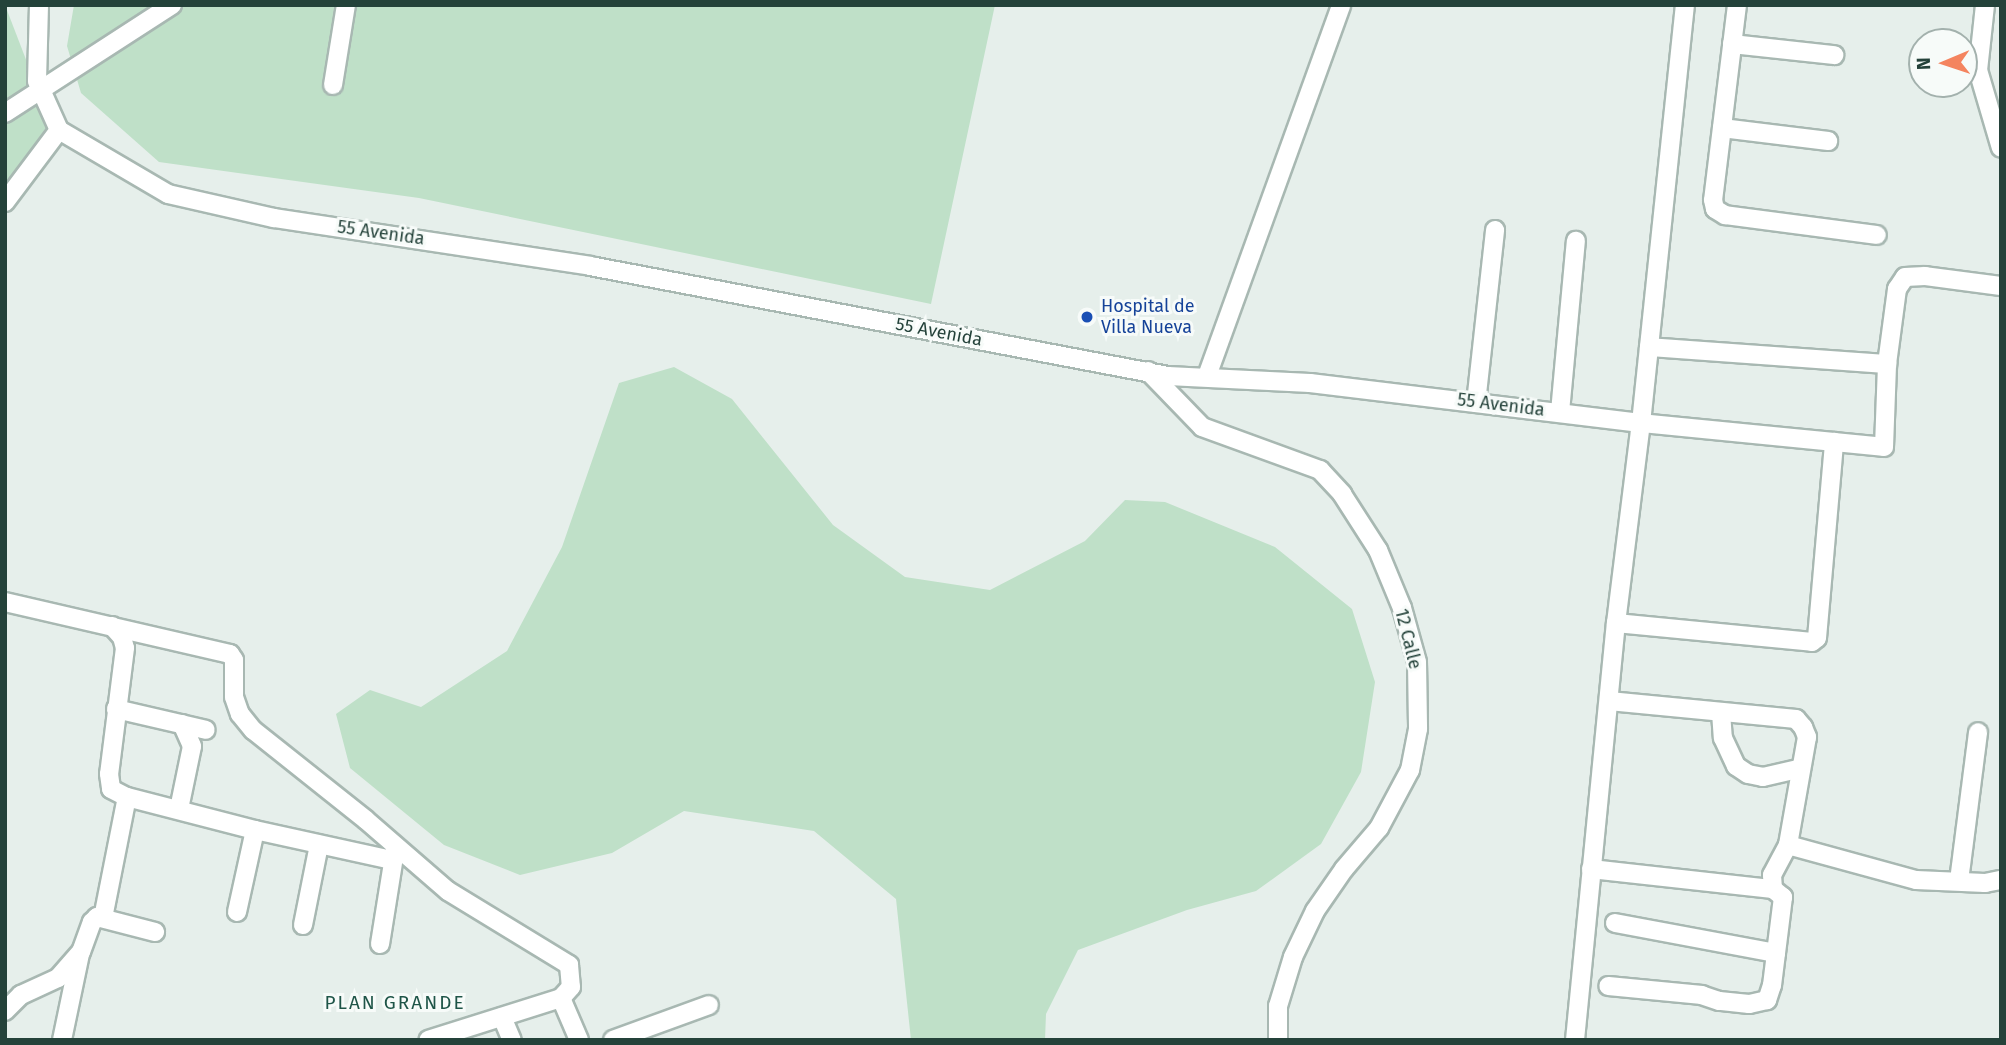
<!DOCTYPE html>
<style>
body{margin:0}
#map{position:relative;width:2006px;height:1045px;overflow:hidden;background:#e6efeb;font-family:"Fira Sans",sans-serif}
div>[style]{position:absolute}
.green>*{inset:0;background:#bfe0c8}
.roads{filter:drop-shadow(2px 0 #a8b8b2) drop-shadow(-2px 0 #a8b8b2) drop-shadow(0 2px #a8b8b2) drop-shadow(0 -2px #a8b8b2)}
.minor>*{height:18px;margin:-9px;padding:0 9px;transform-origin:9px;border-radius:9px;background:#fff}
.dots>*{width:19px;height:19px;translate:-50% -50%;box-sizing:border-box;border:4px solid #f7fbf9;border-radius:50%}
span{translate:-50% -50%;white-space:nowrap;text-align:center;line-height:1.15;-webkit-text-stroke:6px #f7fbf9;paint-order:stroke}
.street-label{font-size:18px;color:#24423a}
.transit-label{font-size:18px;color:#164399}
.left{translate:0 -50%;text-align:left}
.neighbourhood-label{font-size:19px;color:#1f5548;letter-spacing:2px}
.frame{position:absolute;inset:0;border:7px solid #24423a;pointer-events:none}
.north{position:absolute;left:1908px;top:28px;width:70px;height:70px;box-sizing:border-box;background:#f7fbf9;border:2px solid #a3b1ad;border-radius:50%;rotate:268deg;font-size:19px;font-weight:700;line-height:28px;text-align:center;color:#24423a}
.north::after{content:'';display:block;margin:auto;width:24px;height:32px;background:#f4845f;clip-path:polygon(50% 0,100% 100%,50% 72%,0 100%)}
</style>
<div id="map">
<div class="green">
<div style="clip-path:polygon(5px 5px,55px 135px,5px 193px)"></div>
<div style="clip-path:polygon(74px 5px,995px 5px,931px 304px,419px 198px,159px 162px,81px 93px,67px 46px)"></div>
<div style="clip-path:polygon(674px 367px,732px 399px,833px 525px,905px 577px,990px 590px,1085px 541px,1125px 500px,1165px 502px,1275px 547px,1352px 609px,1375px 682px,1361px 772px,1321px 844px,1256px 891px,1187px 910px,1078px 950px,1046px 1014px,1045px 1040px,911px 1040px,896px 899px,814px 831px,684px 811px,612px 853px,520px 875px,444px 845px,350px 768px,336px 714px,370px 690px,421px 707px,507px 651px,562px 547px,619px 383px)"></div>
</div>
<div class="roads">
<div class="minor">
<div style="left:39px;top:5px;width:76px;rotate:91.5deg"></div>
<div style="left:37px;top:81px;width:54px;rotate:65.8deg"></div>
<div style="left:59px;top:130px;width:126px;rotate:30.4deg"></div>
<div style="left:168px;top:194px;width:109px;rotate:12.8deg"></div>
<div style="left:274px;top:218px;width:320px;rotate:8.6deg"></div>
<div style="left:590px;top:266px;width:588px;rotate:10.78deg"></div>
<div style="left:1168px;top:376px;width:142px;rotate:2.8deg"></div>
<div style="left:1310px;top:383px;width:333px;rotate:6.9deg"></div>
<div style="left:1641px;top:423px;width:244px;rotate:5.6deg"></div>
<div style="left:1884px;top:447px;width:83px;rotate:-87.9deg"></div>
<div style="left:1887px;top:364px;width:76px;rotate:-82.4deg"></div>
<div style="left:1897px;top:289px;width:14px;rotate:-56deg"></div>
<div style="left:1905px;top:277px;width:20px;rotate:-3deg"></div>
<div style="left:1925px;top:276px;width:77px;rotate:7.5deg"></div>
<div style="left:1737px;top:5px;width:196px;rotate:97deg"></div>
<div style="left:1713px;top:200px;width:9px;rotate:77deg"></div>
<div style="left:1715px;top:209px;width:12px;rotate:31deg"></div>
<div style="left:1725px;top:215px;width:153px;rotate:7.5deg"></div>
<div style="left:1985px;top:5px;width:65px;rotate:96.1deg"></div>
<div style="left:1978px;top:70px;width:81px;rotate:73.6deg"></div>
<div style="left:1732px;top:44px;width:103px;rotate:6.2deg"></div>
<div style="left:333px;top:85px;width:81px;rotate:-80.8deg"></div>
<div style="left:5px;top:113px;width:199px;rotate:-32.9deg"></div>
<div style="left:1722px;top:128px;width:107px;rotate:7deg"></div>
<div style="left:5px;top:202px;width:90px;rotate:-53.1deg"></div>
<div style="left:1649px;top:347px;width:239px;rotate:4.1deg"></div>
<div style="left:1148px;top:371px;width:78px;rotate:46deg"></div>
<div style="left:1202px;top:427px;width:126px;rotate:20deg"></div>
<div style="left:1320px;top:470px;width:33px;rotate:47deg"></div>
<div style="left:1342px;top:494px;width:67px;rotate:57.3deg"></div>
<div style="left:1378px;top:550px;width:63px;rotate:67.5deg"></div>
<div style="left:1402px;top:608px;width:56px;rotate:74.5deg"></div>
<div style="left:1417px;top:662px;width:67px;rotate:89.1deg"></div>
<div style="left:1418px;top:729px;width:42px;rotate:101deg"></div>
<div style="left:1410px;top:770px;width:66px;rotate:118.1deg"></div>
<div style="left:1379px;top:828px;width:54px;rotate:130.5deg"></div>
<div style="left:1344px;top:869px;width:51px;rotate:124.6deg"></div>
<div style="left:1315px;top:911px;width:51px;rotate:115.6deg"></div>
<div style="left:1293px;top:957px;width:51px;rotate:107deg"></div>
<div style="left:1278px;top:1006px;width:34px;rotate:90deg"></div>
<div style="left:1207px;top:376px;width:394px;rotate:-70.1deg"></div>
<div style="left:1476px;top:403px;width:174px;rotate:-83.7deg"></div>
<div style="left:1560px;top:412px;width:172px;rotate:-84.7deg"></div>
<div style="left:5px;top:602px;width:231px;rotate:13deg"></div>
<div style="left:230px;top:654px;width:7px;rotate:56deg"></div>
<div style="left:234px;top:660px;width:37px;rotate:90deg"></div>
<div style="left:234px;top:697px;width:18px;rotate:71deg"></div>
<div style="left:240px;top:714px;width:21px;rotate:51deg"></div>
<div style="left:253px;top:730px;width:144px;rotate:38.5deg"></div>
<div style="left:366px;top:820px;width:108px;rotate:40.9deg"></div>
<div style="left:448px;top:891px;width:142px;rotate:31.4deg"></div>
<div style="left:569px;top:965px;width:22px;rotate:85deg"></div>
<div style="left:571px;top:987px;width:15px;rotate:132deg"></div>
<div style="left:561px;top:998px;width:139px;rotate:162.5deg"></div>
<div style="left:1616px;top:623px;width:197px;rotate:5.5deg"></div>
<div style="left:1812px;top:642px;width:6px;rotate:-39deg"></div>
<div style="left:1817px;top:638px;width:197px;rotate:-85deg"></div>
<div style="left:112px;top:626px;width:15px;rotate:48deg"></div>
<div style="left:122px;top:637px;width:11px;rotate:75deg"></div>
<div style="left:125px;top:648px;width:127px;rotate:97.2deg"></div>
<div style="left:109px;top:774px;width:15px;rotate:82deg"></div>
<div style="left:111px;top:789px;width:18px;rotate:27deg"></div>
<div style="left:127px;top:797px;width:132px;rotate:14.5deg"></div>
<div style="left:255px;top:830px;width:140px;rotate:12.4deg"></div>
<div style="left:1609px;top:701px;width:188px;rotate:5.5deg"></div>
<div style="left:1796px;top:719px;width:11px;rotate:49deg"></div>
<div style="left:1803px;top:727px;width:11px;rotate:68deg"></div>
<div style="left:1807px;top:737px;width:110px;rotate:100deg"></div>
<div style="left:1788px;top:845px;width:34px;rotate:118deg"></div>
<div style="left:1772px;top:875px;width:14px;rotate:86deg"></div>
<div style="left:116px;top:709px;width:92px;rotate:13.1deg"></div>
<div style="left:1721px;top:712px;width:26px;rotate:86deg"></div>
<div style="left:1723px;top:738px;width:31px;rotate:65deg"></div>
<div style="left:1736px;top:766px;width:14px;rotate:34deg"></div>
<div style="left:1748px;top:774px;width:15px;rotate:11deg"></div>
<div style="left:1763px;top:777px;width:39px;rotate:-13deg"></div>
<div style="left:179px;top:809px;width:64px;rotate:-78.3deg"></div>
<div style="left:192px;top:746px;width:24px;rotate:-114deg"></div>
<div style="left:1788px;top:845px;width:133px;rotate:15.3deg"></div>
<div style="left:1916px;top:880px;width:69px;rotate:2.5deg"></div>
<div style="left:1985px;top:883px;width:16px;rotate:-11deg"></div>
<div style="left:1591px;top:869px;width:183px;rotate:6.3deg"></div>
<div style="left:1773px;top:889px;width:13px;rotate:39deg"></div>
<div style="left:1783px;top:897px;width:89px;rotate:97.1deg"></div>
<div style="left:1772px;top:985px;width:16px;rotate:108deg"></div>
<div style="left:1767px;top:1000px;width:18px;rotate:167deg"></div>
<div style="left:1749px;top:1004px;width:30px;rotate:-174deg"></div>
<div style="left:1719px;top:1001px;width:18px;rotate:-161deg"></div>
<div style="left:1702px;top:995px;width:94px;rotate:-174.5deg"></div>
<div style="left:1959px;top:881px;width:150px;rotate:-82.7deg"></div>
<div style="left:237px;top:912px;width:84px;rotate:-77.6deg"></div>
<div style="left:103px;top:918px;width:123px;rotate:-78.8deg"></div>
<div style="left:1615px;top:923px;width:164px;rotate:10.6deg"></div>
<div style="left:303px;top:925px;width:82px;rotate:-78.7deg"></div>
<div style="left:380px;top:944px;width:95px;rotate:-80.9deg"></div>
<div style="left:561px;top:998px;width:46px;rotate:66.8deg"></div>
<div style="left:5px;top:1011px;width:23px;rotate:-45deg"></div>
<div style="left:21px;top:995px;width:41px;rotate:-24.7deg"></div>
<div style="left:58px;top:978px;width:35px;rotate:-49deg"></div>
<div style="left:81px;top:952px;width:32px;rotate:-70deg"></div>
<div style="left:92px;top:922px;width:7px;rotate:-45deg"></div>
<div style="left:97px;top:917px;width:60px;rotate:14.5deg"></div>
<div style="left:502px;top:1017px;width:25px;rotate:67deg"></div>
<div style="left:62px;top:1040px;width:88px;rotate:-78.2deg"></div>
<div style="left:613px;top:1040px;width:102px;rotate:-20deg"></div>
<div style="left:1575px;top:1040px;width:419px;rotate:-84.4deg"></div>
<div style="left:1616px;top:623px;width:202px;rotate:-82.9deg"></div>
<div style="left:1641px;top:423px;width:420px;rotate:-84deg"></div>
</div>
</div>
<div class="dots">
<div style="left:1087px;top:317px;background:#1a4fb4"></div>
</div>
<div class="street-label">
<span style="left:381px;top:233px;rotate:8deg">55 Avenida</span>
<span style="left:939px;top:332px;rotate:11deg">55 Avenida</span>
<span style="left:1501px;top:405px;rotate:7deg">55 Avenida</span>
<span style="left:1408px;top:639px;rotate:76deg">12 Calle</span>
</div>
<div class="transit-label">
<span class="left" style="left:1101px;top:317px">Hospital de<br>Villa Nueva</span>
</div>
<div class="neighbourhood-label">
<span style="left:395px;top:1003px">PLAN GRANDE</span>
</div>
<div class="frame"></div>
<div class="north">N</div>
</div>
